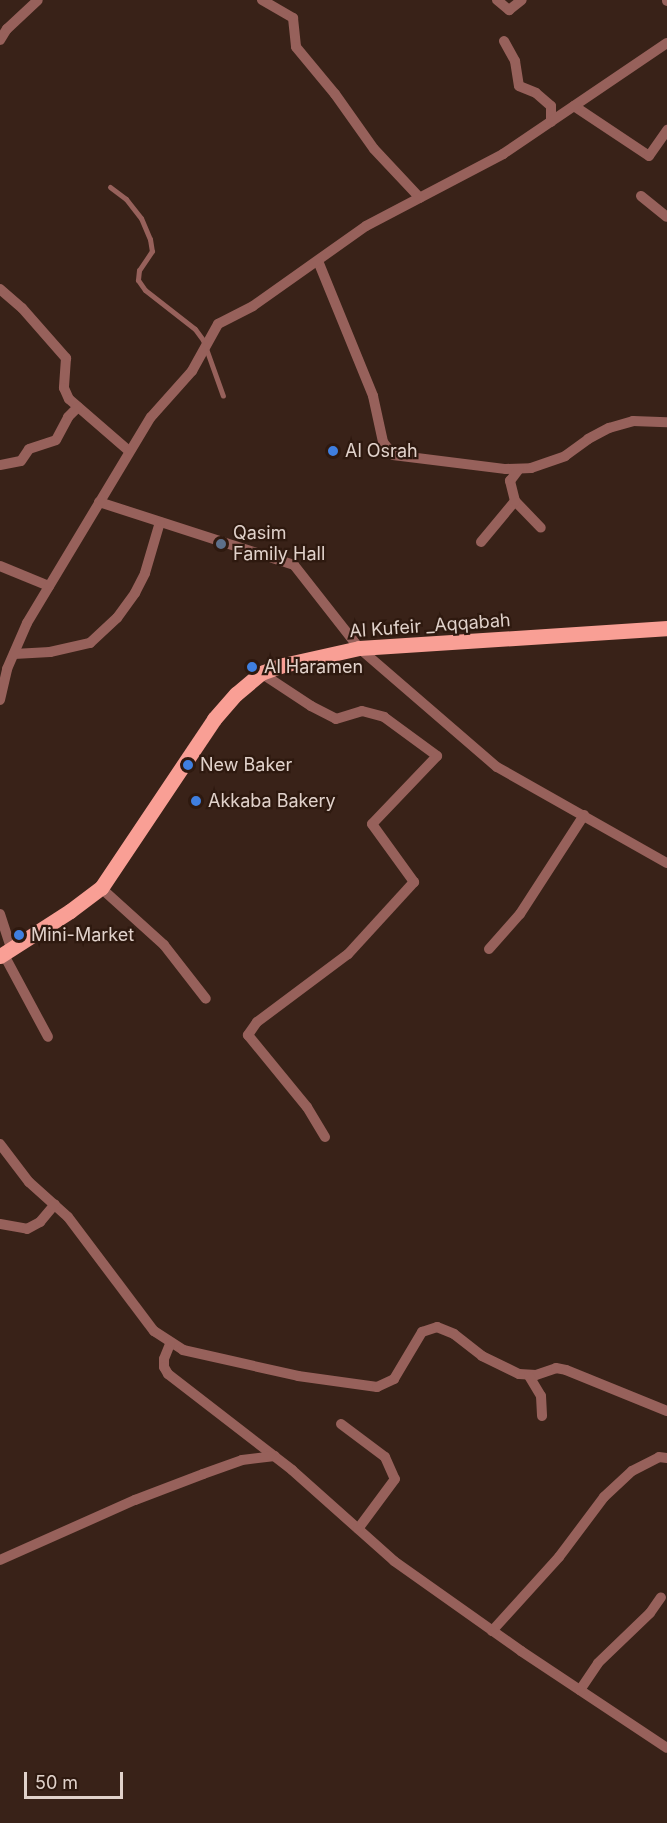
<!DOCTYPE html>
<style>
body{margin:0}
#map{position:relative;width:667px;height:1823px;overflow:hidden;background:#392218;font-family:Inter,sans-serif}
div>[style]{position:absolute}
.lane>*{height:5px;margin:-2.5px;padding:0 2.5px;transform-origin:2.5px;border-radius:2.5px;background:#97615b}
.street>*{height:10px;margin:-5px;padding:0 5px;transform-origin:5px;border-radius:5px;background:#97615b}
.primary>*{height:15px;margin:-7.5px;padding:0 7.5px;transform-origin:7.5px;border-radius:7.5px;background:#f99f95}
.dots>*{width:16px;height:16px;translate:-50% -50%;box-sizing:border-box;border:3px solid #2e190f;border-radius:50%}
span{translate:-50% -50%;white-space:nowrap;text-align:center;line-height:1.15;-webkit-text-stroke:4.5px #2e190f;paint-order:stroke}
.poi-label{font-size:18px;color:#e1d2cb}
.left{translate:0 -50%;text-align:left}
.street-label{font-size:18px;color:#e1d2cb}
.scale{position:absolute;left:24px;top:1772px;width:99px;height:27px;box-sizing:border-box;border:3px solid #e1d2cb;border-top:0;padding-left:8px;font-size:18px;line-height:21px;white-space:nowrap;color:#e1d2cb;-webkit-text-stroke:4px #2e190f;paint-order:stroke}
</style>
<div id="map">
<div class="lane">
<div style="left:110px;top:187px;width:20px;rotate:37deg"></div>
<div style="left:126px;top:199px;width:24px;rotate:52deg"></div>
<div style="left:141px;top:218px;width:23px;rotate:67deg"></div>
<div style="left:150px;top:239px;width:12px;rotate:81deg"></div>
<div style="left:152px;top:251px;width:23px;rotate:124deg"></div>
<div style="left:139px;top:270px;width:10px;rotate:96deg"></div>
<div style="left:138px;top:280px;width:12px;rotate:55deg"></div>
<div style="left:145px;top:290px;width:63px;rotate:38deg"></div>
<div style="left:195px;top:329px;width:14px;rotate:54deg"></div>
<div style="left:203px;top:340px;width:59px;rotate:70.3deg"></div>
</div>
<div class="street">
<div style="left:262px;top:0;width:36px;rotate:30deg"></div>
<div style="left:293px;top:18px;width:29px;rotate:84deg"></div>
<div style="left:296px;top:47px;width:61px;rotate:50.3deg"></div>
<div style="left:335px;top:94px;width:67px;rotate:54.7deg"></div>
<div style="left:374px;top:149px;width:67px;rotate:46.8deg"></div>
<div style="left:497px;top:0;width:16px;rotate:40deg"></div>
<div style="left:509px;top:10px;width:16px;rotate:-38deg"></div>
<div style="left:667px;top:0;width:1px;rotate:90deg"></div>
<div style="left:0;top:40px;width:13px;rotate:-58deg"></div>
<div style="left:7px;top:29px;width:42px;rotate:-43.1deg"></div>
<div style="left:504px;top:41px;width:23px;rotate:61deg"></div>
<div style="left:515px;top:61px;width:25px;rotate:81deg"></div>
<div style="left:519px;top:86px;width:18px;rotate:22deg"></div>
<div style="left:536px;top:93px;width:20px;rotate:41deg"></div>
<div style="left:551px;top:106px;width:16px;rotate:90deg"></div>
<div style="left:574px;top:106px;width:90px;rotate:33.7deg"></div>
<div style="left:649px;top:156px;width:32px;rotate:-55deg"></div>
<div style="left:641px;top:196px;width:33px;rotate:39deg"></div>
<div style="left:318px;top:261px;width:146px;rotate:67.8deg"></div>
<div style="left:373px;top:396px;width:47px;rotate:77.7deg"></div>
<div style="left:383px;top:442px;width:16px;rotate:52deg"></div>
<div style="left:393px;top:455px;width:114px;rotate:7.1deg"></div>
<div style="left:506px;top:469px;width:25px;rotate:-2deg"></div>
<div style="left:531px;top:468px;width:36px;rotate:-19deg"></div>
<div style="left:565px;top:456px;width:29px;rotate:-36deg"></div>
<div style="left:588px;top:439px;width:24px;rotate:-28deg"></div>
<div style="left:609px;top:428px;width:25px;rotate:-16deg"></div>
<div style="left:633px;top:421px;width:34px;rotate:2deg"></div>
<div style="left:0;top:289px;width:29px;rotate:41deg"></div>
<div style="left:22px;top:308px;width:67px;rotate:48.7deg"></div>
<div style="left:66px;top:358px;width:30px;rotate:94deg"></div>
<div style="left:64px;top:388px;width:12px;rotate:66deg"></div>
<div style="left:69px;top:399px;width:79px;rotate:40.9deg"></div>
<div style="left:0;top:465px;width:21px;rotate:-11deg"></div>
<div style="left:21px;top:461px;width:14px;rotate:-56deg"></div>
<div style="left:29px;top:449px;width:28px;rotate:-18deg"></div>
<div style="left:56px;top:440px;width:26px;rotate:-62deg"></div>
<div style="left:68px;top:417px;width:14px;rotate:-45deg"></div>
<div style="left:515px;top:501px;width:37px;rotate:46deg"></div>
<div style="left:99px;top:502px;width:205px;rotate:17.9deg"></div>
<div style="left:294px;top:565px;width:105px;rotate:51.9deg"></div>
<div style="left:359px;top:648px;width:182px;rotate:40.8deg"></div>
<div style="left:497px;top:767px;width:195px;rotate:29.5deg"></div>
<div style="left:481px;top:542px;width:53px;rotate:-50.3deg"></div>
<div style="left:515px;top:501px;width:21px;rotate:-104deg"></div>
<div style="left:510px;top:481px;width:15px;rotate:-53deg"></div>
<div style="left:0;top:566px;width:53px;rotate:22.2deg"></div>
<div style="left:14px;top:654px;width:36px;rotate:-3deg"></div>
<div style="left:50px;top:652px;width:41px;rotate:-12.7deg"></div>
<div style="left:90px;top:643px;width:37px;rotate:-43deg"></div>
<div style="left:117px;top:618px;width:31px;rotate:-54deg"></div>
<div style="left:135px;top:593px;width:22px;rotate:-63deg"></div>
<div style="left:145px;top:573px;width:53px;rotate:-73.6deg"></div>
<div style="left:261px;top:673px;width:60px;rotate:33.4deg"></div>
<div style="left:311px;top:706px;width:28px;rotate:27deg"></div>
<div style="left:336px;top:719px;width:27px;rotate:-17deg"></div>
<div style="left:362px;top:711px;width:23px;rotate:15deg"></div>
<div style="left:384px;top:717px;width:66px;rotate:36.3deg"></div>
<div style="left:437px;top:756px;width:94px;rotate:133.7deg"></div>
<div style="left:372px;top:824px;width:72px;rotate:54.1deg"></div>
<div style="left:414px;top:882px;width:98px;rotate:132.5deg"></div>
<div style="left:348px;top:954px;width:114px;rotate:143.2deg"></div>
<div style="left:257px;top:1022px;width:16px;rotate:125deg"></div>
<div style="left:248px;top:1035px;width:93px;rotate:50.7deg"></div>
<div style="left:307px;top:1107px;width:35px;rotate:59deg"></div>
<div style="left:0;top:700px;width:32px;rotate:-77deg"></div>
<div style="left:7px;top:669px;width:50px;rotate:-66.5deg"></div>
<div style="left:27px;top:623px;width:240px;rotate:-59deg"></div>
<div style="left:151px;top:417px;width:62px;rotate:-48.3deg"></div>
<div style="left:192px;top:371px;width:54px;rotate:-61deg"></div>
<div style="left:218px;top:324px;width:39px;rotate:-27deg"></div>
<div style="left:253px;top:306px;width:138px;rotate:-35.3deg"></div>
<div style="left:366px;top:226px;width:155px;rotate:-27.7deg"></div>
<div style="left:503px;top:154px;width:198px;rotate:-34.1deg"></div>
<div style="left:101px;top:888px;width:85px;rotate:42.1deg"></div>
<div style="left:164px;top:945px;width:68px;rotate:52.1deg"></div>
<div style="left:0;top:914px;width:36px;rotate:72deg"></div>
<div style="left:489px;top:949px;width:47px;rotate:-48.5deg"></div>
<div style="left:520px;top:914px;width:118px;rotate:-57.1deg"></div>
<div style="left:3px;top:953px;width:95px;rotate:61.8deg"></div>
<div style="left:0;top:1144px;width:48px;rotate:52.7deg"></div>
<div style="left:29px;top:1182px;width:52px;rotate:41.9deg"></div>
<div style="left:68px;top:1217px;width:143px;rotate:53deg"></div>
<div style="left:154px;top:1331px;width:35px;rotate:33deg"></div>
<div style="left:183px;top:1350px;width:118px;rotate:12.7deg"></div>
<div style="left:298px;top:1376px;width:80px;rotate:7.9deg"></div>
<div style="left:377px;top:1387px;width:19px;rotate:-25deg"></div>
<div style="left:394px;top:1379px;width:55px;rotate:-59.2deg"></div>
<div style="left:422px;top:1332px;width:16px;rotate:-18deg"></div>
<div style="left:437px;top:1327px;width:18px;rotate:22deg"></div>
<div style="left:454px;top:1334px;width:36px;rotate:38deg"></div>
<div style="left:482px;top:1356px;width:41px;rotate:25.9deg"></div>
<div style="left:519px;top:1374px;width:17px;rotate:3deg"></div>
<div style="left:536px;top:1375px;width:21px;rotate:-19deg"></div>
<div style="left:556px;top:1368px;width:10px;rotate:11deg"></div>
<div style="left:566px;top:1370px;width:109px;rotate:22.1deg"></div>
<div style="left:0;top:1224px;width:27px;rotate:10deg"></div>
<div style="left:27px;top:1229px;width:15px;rotate:-28deg"></div>
<div style="left:40px;top:1222px;width:23px;rotate:-50deg"></div>
<div style="left:170px;top:1344px;width:16px;rotate:112deg"></div>
<div style="left:164px;top:1359px;width:8px;rotate:90deg"></div>
<div style="left:164px;top:1367px;width:8px;rotate:60deg"></div>
<div style="left:168px;top:1374px;width:157px;rotate:37.7deg"></div>
<div style="left:292px;top:1470px;width:137px;rotate:41.7deg"></div>
<div style="left:394px;top:1561px;width:156px;rotate:35.3deg"></div>
<div style="left:521px;top:1651px;width:175px;rotate:33.6deg"></div>
<div style="left:529px;top:1376px;width:23px;rotate:59deg"></div>
<div style="left:541px;top:1396px;width:20px;rotate:87deg"></div>
<div style="left:341px;top:1424px;width:55px;rotate:36.9deg"></div>
<div style="left:385px;top:1457px;width:24px;rotate:66deg"></div>
<div style="left:395px;top:1479px;width:62px;rotate:126.5deg"></div>
<div style="left:0;top:1560px;width:148px;rotate:-24deg"></div>
<div style="left:135px;top:1500px;width:73px;rotate:-20.9deg"></div>
<div style="left:203px;top:1474px;width:41px;rotate:-19.7deg"></div>
<div style="left:242px;top:1460px;width:33px;rotate:-7deg"></div>
<div style="left:492px;top:1631px;width:100px;rotate:-47.8deg"></div>
<div style="left:559px;top:1557px;width:75px;rotate:-53.1deg"></div>
<div style="left:604px;top:1497px;width:38px;rotate:-43deg"></div>
<div style="left:632px;top:1471px;width:30px;rotate:-27deg"></div>
<div style="left:659px;top:1457px;width:8px;rotate:7deg"></div>
<div style="left:580px;top:1690px;width:32px;rotate:-56deg"></div>
<div style="left:598px;top:1663px;width:72px;rotate:-43.9deg"></div>
<div style="left:650px;top:1613px;width:19px;rotate:-55deg"></div>
</div>
<div class="primary">
<div style="left:0;top:956px;width:83px;rotate:-32.7deg"></div>
<div style="left:70px;top:911px;width:39px;rotate:-37deg"></div>
<div style="left:101px;top:888px;width:203px;rotate:-56.2deg"></div>
<div style="left:214px;top:719px;width:33px;rotate:-49deg"></div>
<div style="left:236px;top:694px;width:33px;rotate:-40deg"></div>
<div style="left:261px;top:673px;width:23px;rotate:-20deg"></div>
<div style="left:283px;top:665px;width:78px;rotate:-12.6deg"></div>
<div style="left:359px;top:648px;width:309px;rotate:-3.7deg"></div>
</div>
<div class="dots">
<div style="left:333px;top:451px;background:#3f7fe0"></div>
<div style="left:221px;top:544px;background:#5c6f8a"></div>
<div style="left:252px;top:667px;background:#3f7fe0"></div>
<div style="left:188px;top:765px;background:#3f7fe0"></div>
<div style="left:196px;top:801px;background:#3f7fe0"></div>
<div style="left:19px;top:935px;background:#3f7fe0"></div>
</div>
<div class="poi-label">
<span class="left" style="left:345px;top:451px">Al Osrah</span>
<span class="left" style="left:233px;top:544px">Qasim<br>Family Hall</span>
<span class="left" style="left:264px;top:667px">Al Haramen</span>
<span class="left" style="left:200px;top:765px">New Baker</span>
<span class="left" style="left:208px;top:801px">Akkaba Bakery</span>
<span class="left" style="left:31px;top:935px">Mini-Market</span>
</div>
<div class="street-label">
<span style="left:430px;top:626px;rotate:-4deg">Al Kufeir _Aqqabah</span>
</div>
<div class="scale">50 m</div>
</div>
